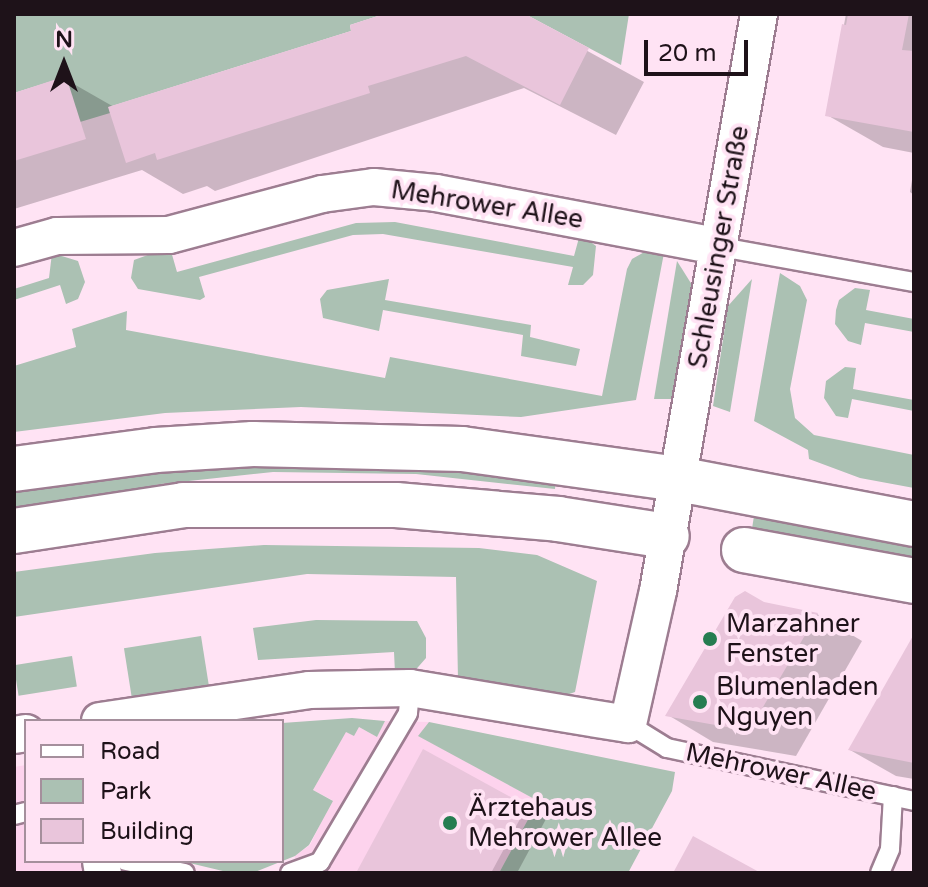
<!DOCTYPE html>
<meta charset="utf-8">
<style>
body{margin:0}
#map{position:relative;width:928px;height:887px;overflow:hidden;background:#ffe3f4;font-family:"Varela Round",sans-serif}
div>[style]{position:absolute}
.built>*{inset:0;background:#fdd3ed}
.green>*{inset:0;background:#abc1b3;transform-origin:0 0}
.shadow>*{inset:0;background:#0003}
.building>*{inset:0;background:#e9c5db}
.roads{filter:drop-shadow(2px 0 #9d7d91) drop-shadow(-2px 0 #9d7d91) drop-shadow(0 2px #9d7d91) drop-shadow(0 -2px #9d7d91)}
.lane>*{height:18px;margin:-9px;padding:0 9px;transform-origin:9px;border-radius:9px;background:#fff}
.street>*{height:36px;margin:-18px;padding:0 18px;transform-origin:18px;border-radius:18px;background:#fff}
.secondary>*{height:44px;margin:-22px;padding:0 22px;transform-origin:22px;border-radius:22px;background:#fff}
.dots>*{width:22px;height:22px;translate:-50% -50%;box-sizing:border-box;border:4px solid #ffe3f4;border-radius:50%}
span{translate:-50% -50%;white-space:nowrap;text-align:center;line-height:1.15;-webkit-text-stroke:8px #ffe3f4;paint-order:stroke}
.street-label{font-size:26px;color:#1e1219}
.poi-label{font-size:26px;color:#1e1219}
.left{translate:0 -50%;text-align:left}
.frame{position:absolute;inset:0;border:16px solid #1e1219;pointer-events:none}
.legend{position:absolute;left:24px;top:719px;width:260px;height:144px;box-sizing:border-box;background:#ffe3f4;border:2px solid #a58f9c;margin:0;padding:10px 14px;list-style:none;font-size:24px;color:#1e1219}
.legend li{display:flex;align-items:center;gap:16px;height:40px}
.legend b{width:40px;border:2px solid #a58f9c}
.north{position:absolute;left:24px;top:24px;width:80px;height:80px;-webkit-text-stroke:6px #ffe3f4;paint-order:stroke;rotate:0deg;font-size:22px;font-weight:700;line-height:32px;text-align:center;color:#1e1219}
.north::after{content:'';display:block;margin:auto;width:28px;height:36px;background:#1e1219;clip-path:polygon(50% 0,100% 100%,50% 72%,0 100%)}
.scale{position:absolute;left:644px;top:40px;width:104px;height:36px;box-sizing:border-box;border:4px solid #1e1219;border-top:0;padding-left:10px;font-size:24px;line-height:28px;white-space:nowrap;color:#1e1219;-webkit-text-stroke:6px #ffe3f4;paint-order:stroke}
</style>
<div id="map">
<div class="built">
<div style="clip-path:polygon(385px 721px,429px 722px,419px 736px,538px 801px,499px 873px,293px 873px,295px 856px,310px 845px,332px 800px,313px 790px,346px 731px,359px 727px,377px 737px)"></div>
<div style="clip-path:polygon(26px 765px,26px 861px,84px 861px,86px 873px,14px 873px,14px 767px)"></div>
</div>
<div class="green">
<div style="clip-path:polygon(14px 14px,384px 14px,350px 25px,351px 31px,109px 107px,110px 113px,80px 122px,65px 77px,14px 93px)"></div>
<div style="clip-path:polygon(525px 14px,629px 14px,621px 65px)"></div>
<div style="clip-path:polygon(395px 222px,574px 256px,580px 234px,596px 246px,593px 275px,583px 285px,568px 285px,573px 267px,383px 234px,353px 235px,199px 277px,205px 297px,200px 300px,138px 289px,131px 278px,134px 260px,156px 252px,171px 251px,177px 272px,356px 223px)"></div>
<div style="clip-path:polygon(648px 250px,664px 253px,636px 400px,521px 417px,301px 407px,165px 413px,14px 432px,14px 366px,76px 347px,72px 329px,127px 311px,126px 330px,385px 378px,390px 357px,602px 396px,627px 269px,632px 259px)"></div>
<div style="clip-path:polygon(52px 253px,78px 261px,85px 282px,78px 299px,66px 304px,60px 285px,14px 300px,14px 289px,49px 278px)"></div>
<div style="clip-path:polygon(677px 261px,694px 288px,675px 399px,654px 399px)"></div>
<div style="clip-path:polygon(780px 273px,800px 286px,807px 300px,790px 389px,795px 418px,814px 435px,914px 455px,914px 488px,860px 478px,809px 459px,808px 450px,754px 421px)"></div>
<div style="clip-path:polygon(389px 279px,385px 300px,531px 325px,530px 337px,580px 349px,576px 366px,521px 356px,523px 335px,383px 310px,379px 331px,323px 318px,320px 299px,327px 290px)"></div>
<div style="clip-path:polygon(752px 279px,730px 412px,713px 406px,728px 306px)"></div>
<div style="clip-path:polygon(855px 288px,870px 290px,866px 310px,914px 319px,914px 332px,865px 323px,861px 345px,848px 341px,835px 324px,836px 310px,839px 300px)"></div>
<div style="clip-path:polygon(845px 367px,856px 368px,853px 389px,914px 400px,914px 411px,852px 399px,848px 418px,836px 416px,824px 398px,826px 381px)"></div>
<div style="clip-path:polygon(316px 460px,556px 477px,555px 489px,416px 474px,273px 472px,161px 484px,14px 514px,14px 487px,92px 475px)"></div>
<div style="clip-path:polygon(754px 516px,914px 541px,914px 569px,751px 535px)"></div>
<div style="clip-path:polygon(264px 545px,479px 548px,537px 555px,597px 581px,575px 692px,555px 699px,458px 680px,456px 577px,307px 574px,14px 617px,14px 572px,155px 553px)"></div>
<div style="clip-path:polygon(316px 620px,417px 621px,426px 638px,426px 658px,412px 674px,395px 673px,394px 652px,258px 660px,253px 628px)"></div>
<div style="left:201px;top:636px;width:54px;height:78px;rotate:81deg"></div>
<div style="left:72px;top:656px;width:31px;height:59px;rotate:81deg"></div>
<div style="clip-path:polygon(352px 718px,385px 721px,377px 737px,359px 727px,354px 736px,346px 732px,313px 790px,333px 801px,309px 845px,295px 856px,255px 872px,227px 872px,181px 861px,282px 861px,282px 723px)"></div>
<div style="clip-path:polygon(429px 722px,675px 772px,672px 791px,628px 873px,499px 873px,538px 801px,418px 736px)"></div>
</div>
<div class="shadow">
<div style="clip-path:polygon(391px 14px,520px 14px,644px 82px,616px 135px,524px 88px,215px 191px,207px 186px,183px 194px,142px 170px,14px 209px,14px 95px,65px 79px,114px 107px,354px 32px)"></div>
<div style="clip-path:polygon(846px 14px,914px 14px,914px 153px,883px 147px,827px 115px)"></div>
<div style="clip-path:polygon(914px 168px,914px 195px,910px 192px)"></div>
<div style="clip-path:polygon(764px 604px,817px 614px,862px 641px,796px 756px,713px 742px,668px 715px)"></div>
<div style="clip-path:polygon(914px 638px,914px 779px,896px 776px,850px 750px)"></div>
<div style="clip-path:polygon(424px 752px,546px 819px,517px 873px,359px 873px)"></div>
</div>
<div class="building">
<div style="clip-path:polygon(384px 14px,525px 14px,589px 48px,560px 105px,466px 56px,368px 86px,370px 93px,157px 160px,155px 153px,126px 163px,108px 107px,351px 31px,350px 25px)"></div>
<div style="clip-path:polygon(848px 14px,909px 14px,902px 50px,914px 51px,914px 132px,825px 116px,842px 24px,846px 25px)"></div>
<div style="clip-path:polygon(66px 76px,86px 139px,14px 161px,14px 93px)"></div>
<div style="clip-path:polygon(745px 591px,764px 602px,818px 613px,749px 731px,665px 716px,735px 597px)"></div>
<div style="clip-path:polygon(914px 634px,914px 763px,848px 750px)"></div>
<div style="clip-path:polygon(423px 749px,527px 806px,491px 873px,356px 873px)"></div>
<div style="clip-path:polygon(693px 836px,761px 873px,673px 873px)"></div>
</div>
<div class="roads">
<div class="lane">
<div style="left:721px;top:247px;width:196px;rotate:10.3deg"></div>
<div style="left:628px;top:724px;width:46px;rotate:31.6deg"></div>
<div style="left:667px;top:748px;width:253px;rotate:12.1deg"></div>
<div style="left:14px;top:815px;width:12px;rotate:-14deg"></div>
<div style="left:126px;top:861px;width:60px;rotate:11.5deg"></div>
<div style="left:290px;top:873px;width:32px;rotate:-20deg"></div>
<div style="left:320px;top:862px;width:173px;rotate:-59.4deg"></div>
<div style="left:408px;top:713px;width:25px;rotate:-85deg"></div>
<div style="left:880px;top:873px;width:26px;rotate:-67deg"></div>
<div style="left:890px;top:849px;width:53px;rotate:-86.8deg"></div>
</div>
<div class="street">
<div style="left:14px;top:248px;width:45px;rotate:-15.6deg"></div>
<div style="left:57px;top:236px;width:112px;rotate:-0.5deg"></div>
<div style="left:169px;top:235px;width:158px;rotate:-15deg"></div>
<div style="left:322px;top:194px;width:52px;rotate:-7.7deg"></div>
<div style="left:374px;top:187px;width:62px;rotate:5.5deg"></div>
<div style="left:436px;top:193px;width:290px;rotate:10.7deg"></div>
<div style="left:100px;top:721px;width:211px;rotate:-8.4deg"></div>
<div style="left:309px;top:690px;width:101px;rotate:-1.1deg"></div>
<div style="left:410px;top:688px;width:221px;rotate:9.4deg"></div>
<div style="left:628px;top:724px;width:136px;rotate:-77.3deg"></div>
<div style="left:658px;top:591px;width:586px;rotate:-80.07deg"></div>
<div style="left:14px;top:735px;width:12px;rotate:-9deg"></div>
<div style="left:101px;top:861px;width:12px;rotate:81deg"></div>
</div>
<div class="secondary">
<div style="left:14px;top:469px;width:143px;rotate:-7.6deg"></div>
<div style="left:156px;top:450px;width:97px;rotate:-3.5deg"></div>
<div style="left:253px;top:444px;width:209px;rotate:1.4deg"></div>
<div style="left:462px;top:449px;width:218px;rotate:7.9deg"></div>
<div style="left:678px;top:479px;width:240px;rotate:10.8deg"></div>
<div style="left:14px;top:531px;width:171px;rotate:-8.7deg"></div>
<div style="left:183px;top:505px;width:213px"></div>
<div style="left:396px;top:505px;width:163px;rotate:4.9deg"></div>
<div style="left:558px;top:519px;width:110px;rotate:8.9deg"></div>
<div style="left:744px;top:550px;width:173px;rotate:10.3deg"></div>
</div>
</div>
<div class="dots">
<div style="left:710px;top:639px;background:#267d51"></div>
<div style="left:700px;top:702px;background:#267d51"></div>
<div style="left:450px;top:823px;background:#267d51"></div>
</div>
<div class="street-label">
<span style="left:487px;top:205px;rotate:9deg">Mehrower Allee</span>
<span style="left:719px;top:247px;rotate:-80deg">Schleusinger Straße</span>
<span style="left:781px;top:772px;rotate:12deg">Mehrower Allee</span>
</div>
<div class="poi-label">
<span class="left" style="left:726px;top:639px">Marzahner<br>Fenster</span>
<span class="left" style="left:716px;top:702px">Blumenladen<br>Nguyen</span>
<span class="left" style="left:468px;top:823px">Ärztehaus<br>Mehrower Allee</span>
</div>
<div class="frame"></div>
<ul class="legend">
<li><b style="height:10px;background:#fff"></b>Road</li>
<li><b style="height:22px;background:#abc1b3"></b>Park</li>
<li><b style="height:22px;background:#e9c5db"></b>Building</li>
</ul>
<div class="north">N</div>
<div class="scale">20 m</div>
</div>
